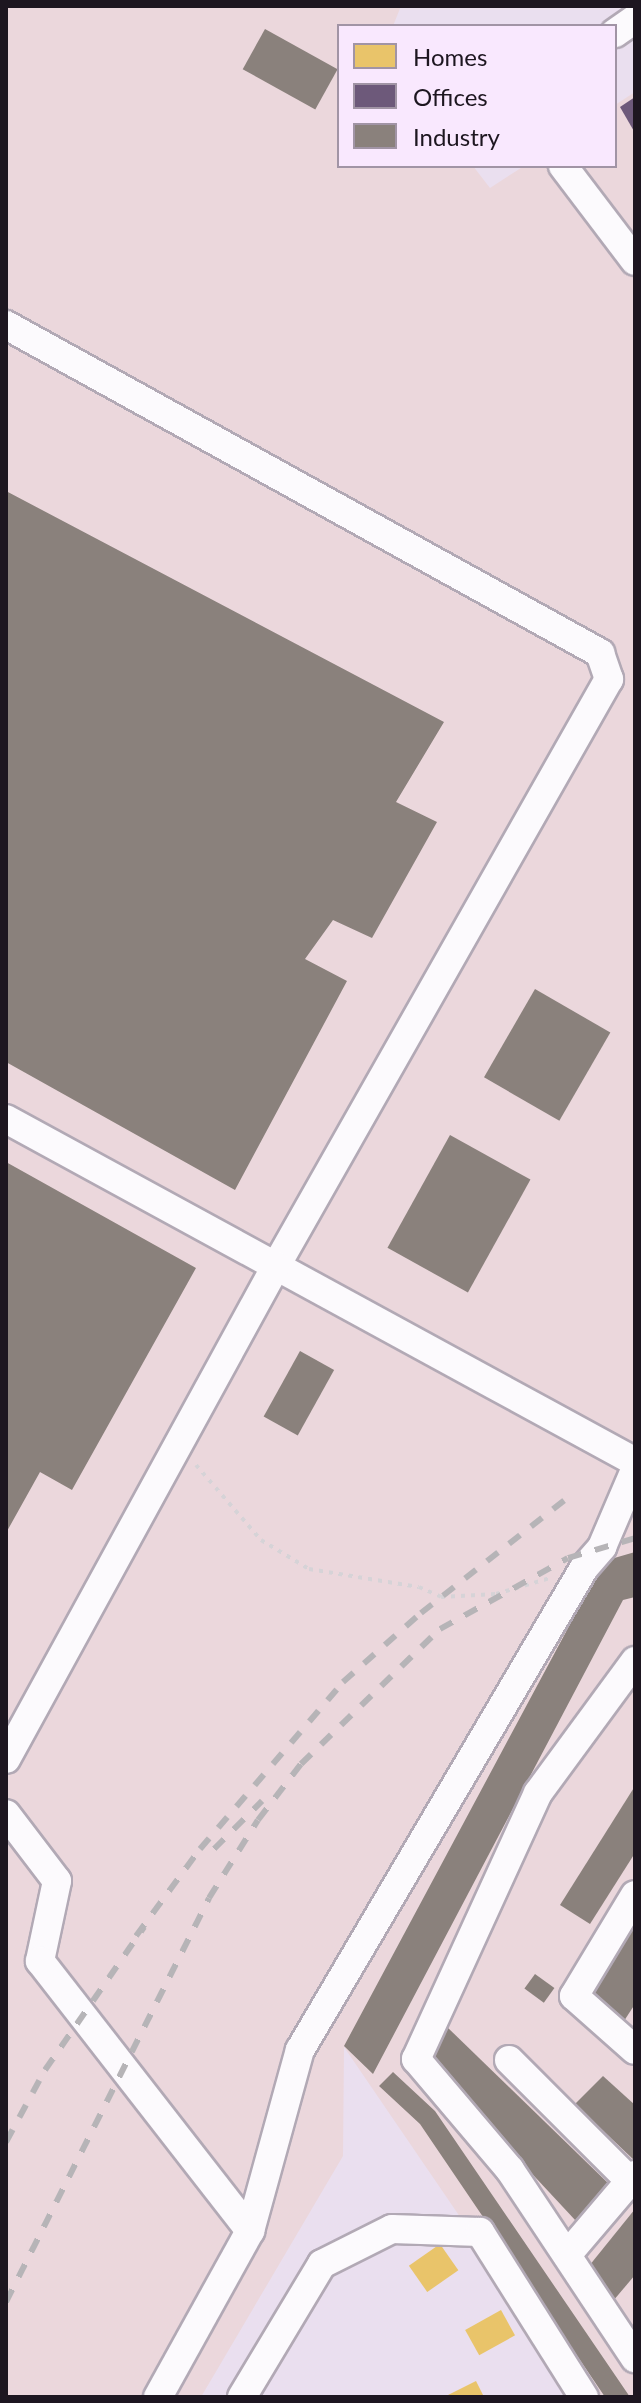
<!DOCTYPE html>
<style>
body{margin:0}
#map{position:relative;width:641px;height:2403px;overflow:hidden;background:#eadfef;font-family:Lato,sans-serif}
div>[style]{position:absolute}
.industrial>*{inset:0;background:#ebd7dc}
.homes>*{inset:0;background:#e9c46a;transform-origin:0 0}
.offices>*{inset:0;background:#6d597a}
.industry>*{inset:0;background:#8a817c;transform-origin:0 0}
.path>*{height:4px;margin-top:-2px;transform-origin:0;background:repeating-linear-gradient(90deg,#d6d3d7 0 4px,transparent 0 10px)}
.roads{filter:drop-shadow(2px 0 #b2a9b5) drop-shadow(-2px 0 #b2a9b5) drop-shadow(0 2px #b2a9b5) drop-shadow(0 -2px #b2a9b5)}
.minor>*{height:28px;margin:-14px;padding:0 14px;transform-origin:14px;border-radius:14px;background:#fcfafd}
.rail>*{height:6px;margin-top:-3px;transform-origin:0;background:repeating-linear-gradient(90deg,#b6b4b7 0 14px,transparent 0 28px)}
span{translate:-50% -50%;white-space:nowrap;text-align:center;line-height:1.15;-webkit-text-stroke:8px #f9e8fe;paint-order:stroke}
.frame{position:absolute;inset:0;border:8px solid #1d1620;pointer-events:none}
.legend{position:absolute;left:337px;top:24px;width:280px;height:144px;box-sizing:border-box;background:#f9e8fe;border:2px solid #a194a5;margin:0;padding:10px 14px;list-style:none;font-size:24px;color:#1d1620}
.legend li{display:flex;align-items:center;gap:16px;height:40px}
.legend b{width:40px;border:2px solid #a194a5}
</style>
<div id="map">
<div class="industrial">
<div style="clip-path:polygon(6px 6px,401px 6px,393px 26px,339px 26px,339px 166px,473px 166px,490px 188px,524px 166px,615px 166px,615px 105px,635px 92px,635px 2397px,583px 2397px,344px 2047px,343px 2156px,201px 2397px,6px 2397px)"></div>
</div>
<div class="homes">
<div style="left:440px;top:2244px;width:32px;height:38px;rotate:55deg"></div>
<div style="left:501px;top:2310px;width:29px;height:41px;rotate:61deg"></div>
<div style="clip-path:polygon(476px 2381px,484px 2397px,444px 2397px)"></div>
</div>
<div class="offices">
<div style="clip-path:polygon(635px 97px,635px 133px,620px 107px)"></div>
</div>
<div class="industry">
<div style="left:265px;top:29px;width:83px;height:46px;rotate:29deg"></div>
<div style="clip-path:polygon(6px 491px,444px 722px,396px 802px,437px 822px,372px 938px,333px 920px,305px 959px,347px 981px,235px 1190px,6px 1062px)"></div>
<div style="left:535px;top:989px;width:87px;height:102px;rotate:30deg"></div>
<div style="left:450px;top:1135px;width:92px;height:129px;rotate:29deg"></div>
<div style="clip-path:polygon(6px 1162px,196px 1268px,72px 1490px,40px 1472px,6px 1533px)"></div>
<div style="left:300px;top:1351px;width:39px;height:75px;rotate:29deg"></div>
<div style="clip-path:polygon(635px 1552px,635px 1597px,623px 1600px,373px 2074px,344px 2046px,604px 1561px)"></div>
<div style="clip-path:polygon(635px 1786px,635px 1853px,590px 1924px,560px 1905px)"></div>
<div style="clip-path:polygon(635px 1924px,635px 2004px,624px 2021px,590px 1996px)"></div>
<div style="left:535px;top:1974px;width:24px;height:18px;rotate:36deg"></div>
<div style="clip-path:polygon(445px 2025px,610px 2185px,576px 2221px,424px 2058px)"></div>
<div style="clip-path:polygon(393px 2072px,435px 2111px,630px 2397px,605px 2397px,420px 2124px,379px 2086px)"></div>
<div style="clip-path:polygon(603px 2076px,635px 2105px,635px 2161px,575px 2104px)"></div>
<div style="clip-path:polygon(635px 2209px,635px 2275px,613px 2301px,589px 2266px)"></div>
</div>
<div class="path">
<div style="left:196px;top:1465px;width:99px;rotate:49.1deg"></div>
<div style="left:261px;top:1540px;width:56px;rotate:31.1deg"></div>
<div style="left:309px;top:1569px;width:111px;rotate:9.3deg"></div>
<div style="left:419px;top:1587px;width:24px;rotate:24deg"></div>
<div style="left:441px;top:1597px;width:55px;rotate:-3.1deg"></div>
<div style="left:496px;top:1594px;width:56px;rotate:-16.5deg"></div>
</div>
<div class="roads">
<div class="minor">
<div style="left:615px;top:33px;width:24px;rotate:-35deg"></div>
<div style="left:563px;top:166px;width:119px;rotate:52.8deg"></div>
<div style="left:6px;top:325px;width:679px;rotate:28.91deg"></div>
<div style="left:600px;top:653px;width:28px;rotate:71deg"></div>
<div style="left:609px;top:679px;width:675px;rotate:119.57deg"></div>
<div style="left:276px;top:1266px;width:409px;rotate:28.6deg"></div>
<div style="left:6px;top:1119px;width:307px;rotate:28.6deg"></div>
<div style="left:276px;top:1266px;width:562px;rotate:118.71deg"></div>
<div style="left:635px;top:1661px;width:164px;rotate:126.3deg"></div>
<div style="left:538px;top:1793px;width:293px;rotate:114.6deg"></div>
<div style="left:416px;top:2059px;width:145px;rotate:49.7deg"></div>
<div style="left:510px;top:2170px;width:226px;rotate:56.4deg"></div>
<div style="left:6px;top:1814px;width:84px;rotate:52.7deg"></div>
<div style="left:57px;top:1881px;width:82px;rotate:102deg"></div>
<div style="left:40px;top:1961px;width:342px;rotate:52.1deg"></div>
<div style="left:635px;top:1895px;width:118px;rotate:121.1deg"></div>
<div style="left:574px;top:1996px;width:81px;rotate:41.5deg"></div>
<div style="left:509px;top:2060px;width:171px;rotate:45deg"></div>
<div style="left:567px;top:2255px;width:105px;rotate:-49.6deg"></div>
<div style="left:158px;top:2397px;width:190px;rotate:-61deg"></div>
<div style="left:250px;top:2231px;width:188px;rotate:-74.6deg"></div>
<div style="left:300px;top:2050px;width:559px;rotate:-59.49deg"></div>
<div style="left:584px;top:1568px;width:28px;rotate:-49deg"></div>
<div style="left:602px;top:1547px;width:84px;rotate:-66.8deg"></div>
<div style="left:242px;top:2397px;width:155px;rotate:-59deg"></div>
<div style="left:322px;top:2264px;width:78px;rotate:-26.6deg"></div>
<div style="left:392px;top:2229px;width:88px;rotate:2deg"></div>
<div style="left:480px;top:2232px;width:195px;rotate:57.8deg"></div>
</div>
</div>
<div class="rail">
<div style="left:214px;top:1849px;width:68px;rotate:-45deg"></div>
<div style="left:136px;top:1936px;width:108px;rotate:-53.7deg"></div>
<div style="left:200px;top:1849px;width:220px;rotate:-49.4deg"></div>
<div style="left:343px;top:1682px;width:104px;rotate:-41.5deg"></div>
<div style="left:421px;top:1613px;width:196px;rotate:-38.2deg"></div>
<div style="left:6px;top:2142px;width:82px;rotate:-61.6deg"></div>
<div style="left:45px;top:2070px;width:174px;rotate:-55.3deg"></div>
<div style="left:6px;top:2302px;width:452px;rotate:-63.3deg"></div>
<div style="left:209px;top:1898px;width:92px;rotate:-57.9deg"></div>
<div style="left:258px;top:1820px;width:71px;rotate:-52.5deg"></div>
<div style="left:301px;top:1764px;width:194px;rotate:-44.2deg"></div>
<div style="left:440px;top:1629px;width:146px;rotate:-29deg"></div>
<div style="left:568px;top:1558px;width:70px;rotate:-16.6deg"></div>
</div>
<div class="frame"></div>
<ul class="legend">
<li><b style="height:22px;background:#e9c46a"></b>Homes</li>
<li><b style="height:22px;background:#6d597a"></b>Offices</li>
<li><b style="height:22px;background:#8a817c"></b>Industry</li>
</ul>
</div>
